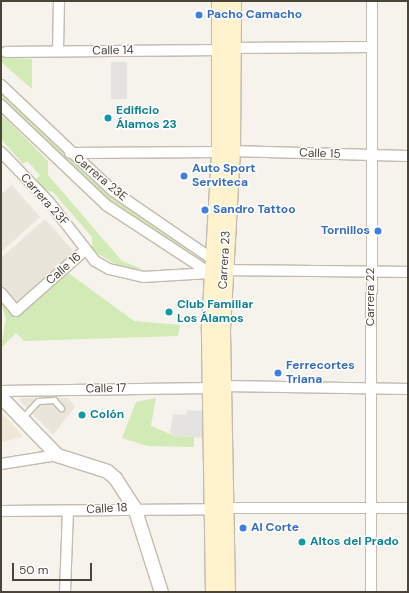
<!DOCTYPE html>
<meta charset="utf-8">
<style>
body{margin:0}
#map{position:relative;width:409px;height:593px;overflow:hidden;background:#f6f3ec;font-family:"DM Sans",sans-serif}
div>[style]{position:absolute}
.residential>*{inset:0;background:#eae5da}
.education>*{inset:0;background:#efe8d6}
.green>*{inset:0;background:#d2eab5}
.parking>*{inset:0;background:#e5e3e0;transform-origin:0 0}
.roads{filter:drop-shadow(1px 0 #c2bbae) drop-shadow(-1px 0 #c2bbae) drop-shadow(0 1px #c2bbae) drop-shadow(0 -1px #c2bbae)}
.service>*{height:5px;margin:-2.5px;padding:0 2.5px;transform-origin:2.5px;border-radius:2.5px;background:#fff}
.minor>*{height:10px;margin:-5px;padding:0 5px;transform-origin:5px;border-radius:5px;background:#fff}
.tertiary>*{height:13px;margin:-6.5px;padding:0 6.5px;transform-origin:6.5px;border-radius:6.5px;background:#fff}
.secondary>*{height:15px;margin:-7.5px;padding:0 7.5px;transform-origin:7.5px;border-radius:7.5px;background:#fff3cd}
.dots>*{width:11px;height:11px;translate:-50% -50%;box-sizing:border-box;border:2px solid #fff;border-radius:50%}
span{translate:-50% -50%;white-space:nowrap;text-align:center;line-height:1.15;-webkit-text-stroke:3px #fff;paint-order:stroke}
.shop-label{font-size:12px;color:#366cbe;font-weight:700}
.left{translate:0 -50%;text-align:left}
.right{translate:-100% -50%;text-align:right}
.street-label{font-size:12px;color:#4b4439}
.culture-label{font-size:12px;color:#0d838f;font-weight:700}
.frame{position:absolute;inset:0;border:2px solid #4b4439;pointer-events:none}
.scale{position:absolute;left:12px;top:563px;width:80px;height:18px;box-sizing:border-box;border:2px solid #4b4439;border-top:0;padding-left:5px;font-size:12px;line-height:14px;white-space:nowrap;color:#4b4439;-webkit-text-stroke:3px #fff;paint-order:stroke}
</style>
<div id="map">
<div class="residential">
<div style="clip-path:polygon(12px 185px,40px 217px,1px 252px,1px 194px)"></div>
<div style="clip-path:polygon(45px 219px,75px 253px,17px 304px,1px 286px,1px 258px)"></div>
<div style="clip-path:polygon(22px 398px,68px 398px,75px 407px,53px 435px,19px 400px)"></div>
</div>
<div class="education">
<div style="clip-path:polygon(1px 412px,23px 436px,1px 443px)"></div>
</div>
<div class="green">
<div style="clip-path:polygon(1px 53px,7px 57px,32px 59px,32px 89px,1px 62px)"></div>
<div style="clip-path:polygon(1px 93px,107px 194px,189px 251px,188px 254px,105px 197px,1px 98px)"></div>
<div style="clip-path:polygon(1px 114px,48px 161px,48px 175px,122px 261px,142px 269px,122px 268px,92px 250px,92px 237px,53px 192px,45px 190px,36px 180px,40px 175px,27px 161px,23px 164px,1px 139px)"></div>
<div style="clip-path:polygon(67px 272px,134px 321px,180px 325px,178px 336px,24px 341px,16px 333px,1px 348px,6px 319px,1px 302px,15px 318px)"></div>
<div style="clip-path:polygon(156px 398px,151px 426px,175px 436px,194px 437px,194px 447px,148px 446px,122px 438px,136px 402px)"></div>
</div>
<div class="parking">
<div style="left:111px;top:62px;width:16px;height:37px"></div>
<div style="clip-path:polygon(187px 410px,204px 411px,204px 438px,175px 436px,170px 432px,173px 414px,186px 415px)"></div>
</div>
<div class="roads">
<div class="service">
<div style="left:22px;top:418px;width:23px;rotate:-47deg"></div>
<div style="left:38px;top:401px;width:16px;rotate:-4deg"></div>
<div style="left:54px;top:400px;width:11px;rotate:49deg"></div>
</div>
<div class="minor">
<div style="left:232px;top:48px;width:140px;rotate:-0.4deg"></div>
<div style="left:58px;top:51px;width:50px;rotate:-88.9deg"></div>
<div style="left:6px;top:52px;width:213px;rotate:-0.5deg"></div>
<div style="left:1px;top:85px;width:154px;rotate:43.4deg"></div>
<div style="left:113px;top:191px;width:119px;rotate:34.4deg"></div>
<div style="left:1px;top:105px;width:145px;rotate:43.6deg"></div>
<div style="left:106px;top:205px;width:124px;rotate:33.2deg"></div>
<div style="left:232px;top:151px;width:176px;rotate:1.6deg"></div>
<div style="left:1px;top:152px;width:69px;rotate:46.2deg"></div>
<div style="left:49px;top:202px;width:75px;rotate:52.1deg"></div>
<div style="left:95px;top:261px;width:16px;rotate:30deg"></div>
<div style="left:109px;top:269px;width:35px;rotate:13deg"></div>
<div style="left:143px;top:277px;width:67px;rotate:-3.4deg"></div>
<div style="left:70px;top:153px;width:149px;rotate:-0.4deg"></div>
<div style="left:224px;top:270px;width:184px;rotate:0.6deg"></div>
<div style="left:1px;top:293px;width:23px;rotate:50deg"></div>
<div style="left:16px;top:311px;width:91px;rotate:-41.4deg"></div>
<div style="left:223px;top:386px;width:185px;rotate:0.9deg"></div>
<div style="left:1px;top:391px;width:209px;rotate:-0.8deg"></div>
<div style="left:1px;top:464px;width:57px;rotate:-9.1deg"></div>
<div style="left:227px;top:508px;width:181px"></div>
<div style="left:1px;top:511px;width:212px;rotate:-0.5deg"></div>
<div style="left:65px;top:592px;width:81px;rotate:-87.9deg"></div>
<div style="left:371px;top:592px;width:591px;rotate:-89.9deg"></div>
</div>
<div class="tertiary">
<div style="left:1px;top:397px;width:81px;rotate:46deg"></div>
<div style="left:57px;top:455px;width:52px;rotate:17.7deg"></div>
<div style="left:107px;top:471px;width:11px;rotate:41deg"></div>
<div style="left:115px;top:478px;width:35px;rotate:57deg"></div>
<div style="left:134px;top:507px;width:89px;rotate:72.4deg"></div>
</div>
<div class="secondary">
<div style="left:213px;top:592px;width:266px;rotate:-90.9deg"></div>
<div style="left:209px;top:326px;width:174px;rotate:-86.7deg"></div>
<div style="left:219px;top:152px;width:151px;rotate:-90deg"></div>
<div style="left:227px;top:592px;width:263px;rotate:-91.1deg"></div>
<div style="left:222px;top:329px;width:178px;rotate:-86.8deg"></div>
<div style="left:232px;top:151px;width:150px;rotate:-89.6deg"></div>
</div>
</div>
<div class="dots">
<div style="left:199px;top:15px;background:#3f7fe0"></div>
<div style="left:108px;top:118px;background:#0f9aa8"></div>
<div style="left:184px;top:176px;background:#3f7fe0"></div>
<div style="left:205px;top:210px;background:#3f7fe0"></div>
<div style="left:378px;top:231px;background:#3f7fe0"></div>
<div style="left:169px;top:312px;background:#0f9aa8"></div>
<div style="left:278px;top:373px;background:#3f7fe0"></div>
<div style="left:82px;top:415px;background:#0f9aa8"></div>
<div style="left:243px;top:528px;background:#3f7fe0"></div>
<div style="left:302px;top:542px;background:#0f9aa8"></div>
</div>
<div class="shop-label">
<span class="left" style="left:207px;top:15px">Pacho Camacho</span>
<span class="left" style="left:192px;top:176px">Auto Sport<br>Serviteca</span>
<span class="left" style="left:213px;top:210px">Sandro Tattoo</span>
<span class="right" style="left:370px;top:231px">Tornillos</span>
<span class="left" style="left:286px;top:373px">Ferrecortes<br>Triana</span>
<span class="left" style="left:251px;top:528px">Al Corte</span>
</div>
<div class="street-label">
<span style="left:113px;top:51px;rotate:-1deg">Calle 14</span>
<span style="left:320px;top:154px;rotate:2deg">Calle 15</span>
<span style="left:100px;top:178px;rotate:40deg">Carrera 23E</span>
<span style="left:44px;top:200px;rotate:48deg">Carrera 23F</span>
<span style="left:225px;top:260px;rotate:-87deg">Carrera 23</span>
<span style="left:64px;top:269px;rotate:-41deg">Calle 16</span>
<span style="left:371px;top:297px;rotate:-90deg">Carrera 22</span>
<span style="left:106px;top:389px;rotate:-1deg">Calle 17</span>
<span style="left:107px;top:509px;rotate:-3deg">Calle 18</span>
</div>
<div class="culture-label">
<span class="left" style="left:116px;top:118px">Edificio<br>Álamos 23</span>
<span class="left" style="left:177px;top:312px">Club Familiar<br>Los Álamos</span>
<span class="left" style="left:90px;top:415px">Colón</span>
<span class="left" style="left:310px;top:542px">Altos del Prado</span>
</div>
<div class="frame"></div>
<div class="scale">50 m</div>
</div>
